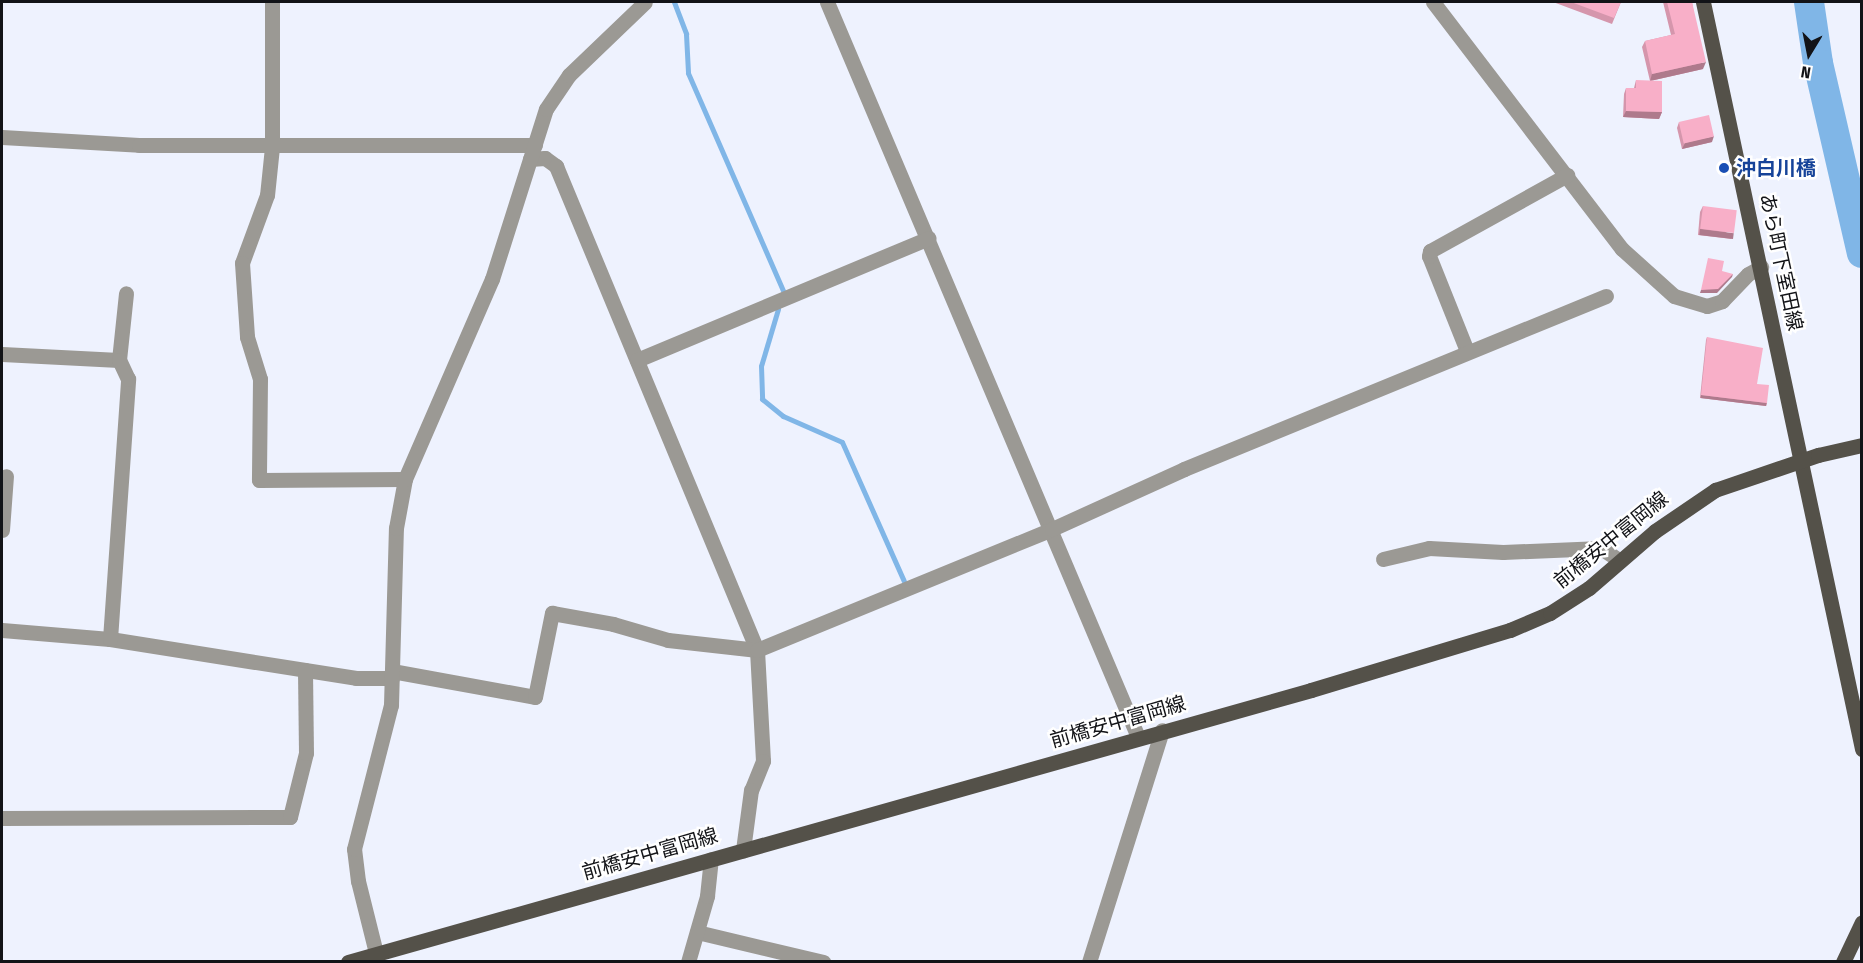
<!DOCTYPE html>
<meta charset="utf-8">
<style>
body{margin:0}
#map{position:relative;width:1863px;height:963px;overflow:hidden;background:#eef2fe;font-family:"Fira Sans Condensed","Noto Sans JP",sans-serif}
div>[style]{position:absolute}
.stream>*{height:5px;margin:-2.5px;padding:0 2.5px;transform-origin:2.5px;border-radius:2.5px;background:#80b6e7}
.river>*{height:30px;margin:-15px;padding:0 15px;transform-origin:15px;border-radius:15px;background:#80b6e7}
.minor>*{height:15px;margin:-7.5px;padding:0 7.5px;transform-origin:7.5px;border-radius:7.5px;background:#9b9994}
.primary>*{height:15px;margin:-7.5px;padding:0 7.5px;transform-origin:7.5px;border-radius:7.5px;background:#545149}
.wall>*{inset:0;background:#d596ac}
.shaded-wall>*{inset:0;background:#ae7a8c;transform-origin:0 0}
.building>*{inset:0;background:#f8afc8;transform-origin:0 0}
.dots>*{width:16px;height:16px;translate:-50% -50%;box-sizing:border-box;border:3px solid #fff;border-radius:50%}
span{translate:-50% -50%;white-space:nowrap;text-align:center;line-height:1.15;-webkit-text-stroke:5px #fff;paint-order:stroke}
.transit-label{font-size:20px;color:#164399;font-weight:700}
.left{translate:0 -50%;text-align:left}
.street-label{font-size:20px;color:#121317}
.frame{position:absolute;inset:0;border:3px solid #121317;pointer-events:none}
.north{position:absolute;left:1779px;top:24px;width:60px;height:60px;-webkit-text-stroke:4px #fff;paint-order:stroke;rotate:190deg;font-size:16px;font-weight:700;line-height:24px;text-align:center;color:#121317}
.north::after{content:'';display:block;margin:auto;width:21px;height:27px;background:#121317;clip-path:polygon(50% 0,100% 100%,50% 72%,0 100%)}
</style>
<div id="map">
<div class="stream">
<div style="left:674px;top:2px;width:34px;rotate:69deg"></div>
<div style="left:686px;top:34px;width:39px;rotate:87deg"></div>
<div style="left:688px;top:73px;width:237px;rotate:66.4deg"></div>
<div style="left:778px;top:309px;width:59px;rotate:106.6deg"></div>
<div style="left:761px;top:366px;width:33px;rotate:88deg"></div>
<div style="left:762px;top:399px;width:27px;rotate:39deg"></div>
<div style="left:783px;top:416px;width:64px;rotate:23.8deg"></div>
<div style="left:842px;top:442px;width:152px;rotate:66deg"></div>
</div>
<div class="river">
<div style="left:1809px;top:2px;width:62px;rotate:81.6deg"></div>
<div style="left:1818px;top:63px;width:195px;rotate:77deg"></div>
</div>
<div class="minor">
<div style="left:272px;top:2px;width:145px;rotate:90deg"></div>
<div style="left:272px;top:147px;width:48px;rotate:95.9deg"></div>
<div style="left:267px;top:195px;width:72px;rotate:110.2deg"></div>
<div style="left:242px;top:263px;width:74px;rotate:86.1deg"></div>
<div style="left:247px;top:337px;width:44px;rotate:72.8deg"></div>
<div style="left:260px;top:379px;width:101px;rotate:90.6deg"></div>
<div style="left:259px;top:480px;width:146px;rotate:-0.4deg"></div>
<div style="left:827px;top:2px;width:798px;rotate:67.07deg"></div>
<div style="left:1433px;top:2px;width:311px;rotate:52.6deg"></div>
<div style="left:1622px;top:249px;width:70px;rotate:42.1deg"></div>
<div style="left:1674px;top:296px;width:34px;rotate:17deg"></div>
<div style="left:1707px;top:306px;width:16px;rotate:-18deg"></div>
<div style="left:1722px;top:301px;width:37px;rotate:-46deg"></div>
<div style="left:1748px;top:274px;width:15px;rotate:-28deg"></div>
<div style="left:2px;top:137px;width:137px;rotate:3.3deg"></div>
<div style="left:139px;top:145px;width:396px"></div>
<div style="left:530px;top:159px;width:15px;rotate:-4deg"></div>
<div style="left:545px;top:158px;width:14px;rotate:36deg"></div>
<div style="left:556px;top:166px;width:524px;rotate:67.45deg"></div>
<div style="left:757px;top:650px;width:111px;rotate:86.9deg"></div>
<div style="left:763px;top:761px;width:31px;rotate:112deg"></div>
<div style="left:751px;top:790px;width:61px;rotate:97.6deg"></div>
<div style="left:1467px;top:351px;width:102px;rotate:-111.8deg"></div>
<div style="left:1429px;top:256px;width:5px;rotate:-79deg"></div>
<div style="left:1430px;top:251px;width:157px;rotate:-29deg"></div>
<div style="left:2px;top:354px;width:117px;rotate:2.9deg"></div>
<div style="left:119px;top:360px;width:67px;rotate:-84deg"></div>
<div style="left:637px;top:360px;width:316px;rotate:-22.7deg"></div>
<div style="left:2px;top:530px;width:54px;rotate:-85.8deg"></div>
<div style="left:1383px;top:559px;width:47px;rotate:-13.4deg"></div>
<div style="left:1429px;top:548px;width:74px;rotate:3.1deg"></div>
<div style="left:1503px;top:552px;width:98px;rotate:-2.3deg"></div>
<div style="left:1601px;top:548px;width:23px;rotate:34deg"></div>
<div style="left:2px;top:630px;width:108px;rotate:4.8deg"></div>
<div style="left:110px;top:639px;width:249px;rotate:9deg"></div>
<div style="left:356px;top:678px;width:36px"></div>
<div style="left:110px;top:639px;width:261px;rotate:-86deg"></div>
<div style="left:128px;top:379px;width:21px;rotate:-115deg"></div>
<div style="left:392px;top:671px;width:145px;rotate:10.3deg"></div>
<div style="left:535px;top:697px;width:86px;rotate:-78.6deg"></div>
<div style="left:552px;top:613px;width:62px;rotate:10.2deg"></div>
<div style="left:613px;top:624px;width:57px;rotate:16.2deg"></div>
<div style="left:668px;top:640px;width:90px;rotate:6.4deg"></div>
<div style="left:757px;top:650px;width:319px;rotate:-22.3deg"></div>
<div style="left:1052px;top:529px;width:145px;rotate:-24.4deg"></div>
<div style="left:1184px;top:469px;width:456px;rotate:-22.3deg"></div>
<div style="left:2px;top:818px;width:288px;rotate:-0.2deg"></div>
<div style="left:290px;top:817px;width:66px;rotate:-76deg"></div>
<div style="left:306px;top:753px;width:83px;rotate:-90.7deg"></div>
<div style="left:697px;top:932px;width:130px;rotate:13.4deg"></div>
<div style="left:376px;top:953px;width:74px;rotate:-104deg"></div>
<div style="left:358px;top:881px;width:32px;rotate:-97deg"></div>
<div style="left:354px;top:849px;width:149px;rotate:-75.6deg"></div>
<div style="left:391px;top:705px;width:177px;rotate:-88.4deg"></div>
<div style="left:396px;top:528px;width:50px;rotate:-79.6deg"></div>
<div style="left:405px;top:479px;width:218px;rotate:-66.5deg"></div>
<div style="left:492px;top:279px;width:178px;rotate:-72.4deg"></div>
<div style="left:546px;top:109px;width:41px;rotate:-55.9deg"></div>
<div style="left:569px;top:75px;width:105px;rotate:-43.8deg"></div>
<div style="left:688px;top:962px;width:69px;rotate:-73.9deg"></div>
<div style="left:707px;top:896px;width:37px;rotate:-84deg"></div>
<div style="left:1089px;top:962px;width:243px;rotate:-72.5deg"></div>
</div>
<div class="primary">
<div style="left:1703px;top:2px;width:764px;rotate:77.98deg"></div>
<div style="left:348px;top:962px;width:1001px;rotate:-15.77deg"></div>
<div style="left:1311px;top:690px;width:208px;rotate:-16.8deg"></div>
<div style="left:1510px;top:630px;width:43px;rotate:-23deg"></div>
<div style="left:1550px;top:613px;width:46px;rotate:-32.7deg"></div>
<div style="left:1589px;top:588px;width:87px;rotate:-40.8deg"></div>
<div style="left:1655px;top:531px;width:73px;rotate:-34.3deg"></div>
<div style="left:1715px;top:490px;width:109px;rotate:-18.8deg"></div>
<div style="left:1818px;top:455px;width:45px;rotate:-12.8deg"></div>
<div style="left:1843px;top:962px;width:44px;rotate:-64.6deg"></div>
</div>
<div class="wall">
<div style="clip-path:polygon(1553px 2px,1621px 2px,1612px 24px)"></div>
<div style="clip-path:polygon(1663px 2px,1692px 2px,1703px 69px,1650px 81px,1642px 47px,1645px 41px,1671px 35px)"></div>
<div style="clip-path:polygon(1636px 80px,1662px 112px,1659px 119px,1623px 117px,1624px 94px,1626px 88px,1634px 88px)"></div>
<div style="clip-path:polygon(1679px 122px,1712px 142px,1682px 149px,1677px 128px)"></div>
<div style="clip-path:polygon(1703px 206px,1732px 239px,1698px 235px,1700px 212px)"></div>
<div style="clip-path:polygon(1707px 337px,1757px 384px,1767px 403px,1766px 406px,1700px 398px,1706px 340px)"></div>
</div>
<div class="shaded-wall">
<div style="clip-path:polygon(1706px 62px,1703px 69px,1650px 81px,1652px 74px)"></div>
<div style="clip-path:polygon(1626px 111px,1662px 112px,1659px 119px,1623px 117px)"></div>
<div style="clip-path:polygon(1714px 136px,1712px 142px,1682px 149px,1685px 143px)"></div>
<div style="left:1700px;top:229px;width:34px;height:6px;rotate:7deg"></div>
<div style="clip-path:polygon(1733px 274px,1732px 277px,1717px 293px,1700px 293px,1701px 290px)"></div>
<div style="left:1701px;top:395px;width:66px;height:3px;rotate:7deg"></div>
</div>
<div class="building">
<div style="clip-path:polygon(1571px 2px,1621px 2px,1614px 18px)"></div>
<div style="clip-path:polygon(1667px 2px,1692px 2px,1706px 62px,1652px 74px,1645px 41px,1675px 34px)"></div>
<div style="clip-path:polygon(1636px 80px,1662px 81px,1662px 112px,1626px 111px,1626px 88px,1636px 88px)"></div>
<div style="left:1709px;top:115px;width:22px;height:31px;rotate:77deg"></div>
<div style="left:1703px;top:206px;width:34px;height:23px;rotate:7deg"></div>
<div style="clip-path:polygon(1708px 258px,1724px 261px,1722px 271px,1733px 274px,1718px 289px,1701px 290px)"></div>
<div style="clip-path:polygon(1707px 337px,1763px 348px,1757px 384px,1769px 385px,1767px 403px,1701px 395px)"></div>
</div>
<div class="dots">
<div style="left:1724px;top:168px;background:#1a4fb4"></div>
</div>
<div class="transit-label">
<span class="left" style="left:1736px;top:168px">沖白川橋</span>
</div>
<div class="street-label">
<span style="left:1781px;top:262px;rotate:78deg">あら町下室田線</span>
<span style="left:1611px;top:540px;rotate:-39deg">前橋安中富岡線</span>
<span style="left:1118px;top:722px;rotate:-16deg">前橋安中富岡線</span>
<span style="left:650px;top:854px;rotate:-16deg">前橋安中富岡線</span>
</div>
<div class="frame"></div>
<div class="north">N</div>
</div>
